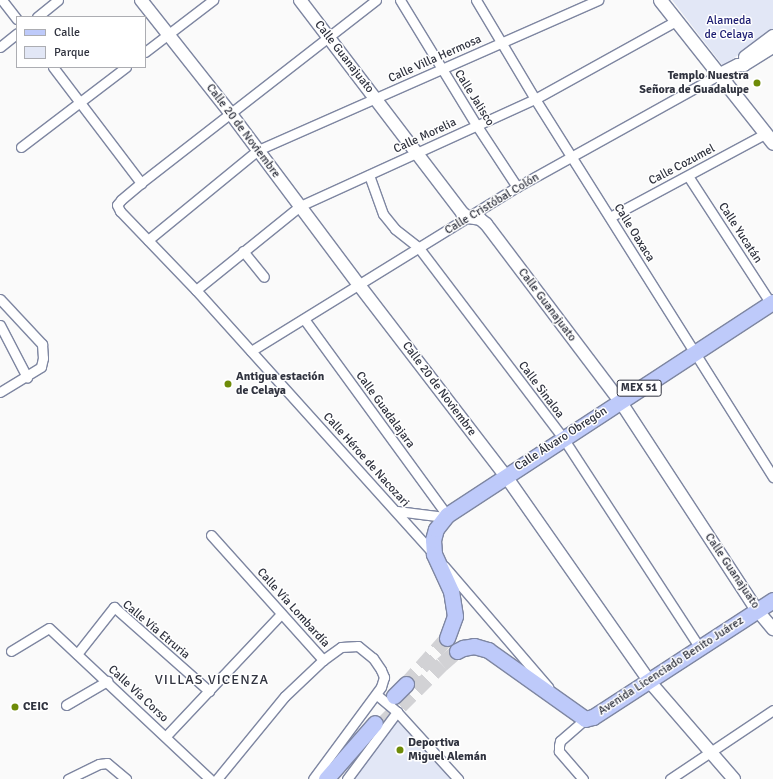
<!DOCTYPE html>
<meta charset="utf-8">
<style>
body{margin:0}
#map{position:relative;width:773px;height:779px;overflow:hidden;background:#fafafa;font-family:Signika,sans-serif}
div>[style]{position:absolute}
.green>*{inset:0;background:#e2e7f6}
.primary-tunnel>*{height:15px;margin-top:-7.5px;transform-origin:0;background:repeating-linear-gradient(90deg,#d2d2d5 0 15px,transparent 0 23px)}
.roads{filter:drop-shadow(1px 0 #7e86a1) drop-shadow(-1px 0 #7e86a1) drop-shadow(0 1px #7e86a1) drop-shadow(0 -1px #7e86a1)}
.minor>*{height:9px;margin:-4.5px;padding:0 4.5px;transform-origin:4.5px;border-radius:4.5px;background:#fff}
.tertiary>*{height:12px;margin:-6px;padding:0 6px;transform-origin:6px;border-radius:6px;background:#fff}
.secondary>*{height:13px;margin:-6.5px;padding:0 6.5px;transform-origin:6.5px;border-radius:6.5px;background:#fff}
.primary>*{height:15px;margin:-7.5px;padding:0 7.5px;transform-origin:7.5px;border-radius:7.5px;background:#becafa}
.dots>*{width:11px;height:11px;translate:-50% -50%;box-sizing:border-box;border:2px solid #fff;border-radius:50%}
span{translate:-50% -50%;white-space:nowrap;text-align:center;line-height:1.15;-webkit-text-stroke:3px #fff;paint-order:stroke}
.shield-label span{padding:1px 3px;background:#fff;border:1px solid;border-radius:3px;-webkit-text-stroke-width:0}
.shield-label{font-size:11px;color:#30333f;font-weight:700}
.park-label{font-size:12px;color:#1c1d72}
.street-label{font-size:12px;color:#30333f}
.poi-label{font-size:12px;color:#30333f;font-weight:700}
.right{translate:-100% -50%;text-align:right}
.left{translate:0 -50%;text-align:left}
.quarter-label{font-size:14px;color:#30333f;letter-spacing:1px}
.legend{position:absolute;left:16px;top:16px;width:130px;height:52px;box-sizing:border-box;background:#fff;border:1px solid #acadb2;margin:0;padding:5px 7px;list-style:none;font-size:12px;color:#30333f}
.legend li{display:flex;align-items:center;gap:8px;height:20px}
.legend b{width:20px;border:1px solid #acadb2}
</style>
<div id="map">
<div class="green">
<div style="clip-path:polygon(672px 0,773px 0,773px 30px,723px 66px)"></div>
<div style="clip-path:polygon(397px 721px,452px 779px,354px 779px)"></div>
</div>
<div class="primary-tunnel">
<div style="left:406px;top:684px;width:62px;rotate:-48.3deg"></div>
<div style="left:384px;top:722px;width:82px;rotate:-45deg"></div>
<div style="left:442px;top:664px;width:20px;rotate:-41deg"></div>
</div>
<div class="roads">
<div class="minor">
<div style="left:2px;top:0;width:24px;rotate:52deg"></div>
<div style="left:376px;top:0;width:298px;rotate:142.1deg"></div>
<div style="left:141px;top:183px;width:26px;rotate:140deg"></div>
<div style="left:121px;top:200px;width:6px;rotate:129deg"></div>
<div style="left:117px;top:205px;width:7px;rotate:63deg"></div>
<div style="left:120px;top:211px;width:110px;rotate:46.1deg"></div>
<div style="left:196px;top:290px;width:354px;rotate:48deg"></div>
<div style="left:400px;top:0;width:148px;rotate:58.6deg"></div>
<div style="left:477px;top:126px;width:73px;rotate:56.7deg"></div>
<div style="left:476px;top:0;width:115px;rotate:59.2deg"></div>
<div style="left:535px;top:99px;width:447px;rotate:57.8deg"></div>
<div style="left:37px;top:17px;width:27px;rotate:-39deg"></div>
<div style="left:0;top:47px;width:22px;rotate:-39deg"></div>
<div style="left:145px;top:52px;width:86px;rotate:-37.4deg"></div>
<div style="left:53px;top:67px;width:146px;rotate:52.8deg"></div>
<div style="left:21px;top:147px;width:132px;rotate:-37.3deg"></div>
<div style="left:369px;top:175px;width:41px;rotate:70.3deg"></div>
<div style="left:383px;top:214px;width:19px;rotate:51deg"></div>
<div style="left:395px;top:229px;width:31px;rotate:38deg"></div>
<div style="left:419px;top:248px;width:238px;rotate:52.8deg"></div>
<div style="left:563px;top:438px;width:249px;rotate:56.9deg"></div>
<div style="left:688px;top:176px;width:153px;rotate:57deg"></div>
<div style="left:610px;top:217px;width:176px;rotate:-28.2deg"></div>
<div style="left:148px;top:240px;width:142px;rotate:-39.3deg"></div>
<div style="left:258px;top:150px;width:372px;rotate:-23.8deg"></div>
<div style="left:243px;top:251px;width:33px;rotate:51deg"></div>
<div style="left:196px;top:290px;width:134px;rotate:-38.9deg"></div>
<div style="left:300px;top:206px;width:258px;rotate:-24.5deg"></div>
<div style="left:535px;top:99px;width:161px;rotate:-29deg"></div>
<div style="left:0;top:299px;width:62px;rotate:47deg"></div>
<div style="left:42px;top:344px;width:14px;rotate:86deg"></div>
<div style="left:43px;top:358px;width:9px;rotate:103deg"></div>
<div style="left:41px;top:367px;width:48px;rotate:148.6deg"></div>
<div style="left:304px;top:319px;width:243px;rotate:53.9deg"></div>
<div style="left:0;top:325px;width:59px;rotate:62.6deg"></div>
<div style="left:251px;top:351px;width:312px;rotate:-31.7deg"></div>
<div style="left:517px;top:187px;width:230px;rotate:-29.1deg"></div>
<div style="left:397px;top:511px;width:48px;rotate:7.1deg"></div>
<div style="left:211px;top:535px;width:168px;rotate:48.1deg"></div>
<div style="left:444px;top:566px;width:160px;rotate:49.3deg"></div>
<div style="left:11px;top:651px;width:44px;rotate:-31.2deg"></div>
<div style="left:49px;top:628px;width:221px;rotate:43.2deg"></div>
<div style="left:77px;top:654px;width:60px;rotate:-51.8deg"></div>
<div style="left:114px;top:607px;width:127px;rotate:41.5deg"></div>
<div style="left:377px;top:695px;width:26px;rotate:40deg"></div>
<div style="left:397px;top:712px;width:91px;rotate:47.7deg"></div>
<div style="left:66px;top:705px;width:48px;rotate:-30.3deg"></div>
<div style="left:166px;top:736px;width:168px;rotate:-46.7deg"></div>
<div style="left:68px;top:779px;width:34px;rotate:-26deg"></div>
<div style="left:99px;top:764px;width:8px;rotate:-7deg"></div>
<div style="left:107px;top:763px;width:25px;rotate:40deg"></div>
<div style="left:217px;top:779px;width:107px;rotate:-50.7deg"></div>
<div style="left:285px;top:696px;width:52px;rotate:-43.5deg"></div>
<div style="left:323px;top:660px;width:22px;rotate:-36deg"></div>
<div style="left:341px;top:647px;width:17px;rotate:-3deg"></div>
<div style="left:358px;top:646px;width:19px;rotate:39deg"></div>
<div style="left:373px;top:658px;width:14px;rotate:56deg"></div>
<div style="left:381px;top:670px;width:8px;rotate:67deg"></div>
<div style="left:384px;top:677px;width:10px;rotate:107deg"></div>
<div style="left:381px;top:687px;width:114px;rotate:126.5deg"></div>
<div style="left:347px;top:779px;width:84px;rotate:-53.3deg"></div>
<div style="left:583px;top:779px;width:37px;rotate:-131deg"></div>
<div style="left:559px;top:751px;width:5px;rotate:-90deg"></div>
<div style="left:559px;top:746px;width:5px;rotate:-79deg"></div>
<div style="left:560px;top:741px;width:33px;rotate:-41deg"></div>
<div style="left:670px;top:779px;width:124px;rotate:-33.8deg"></div>
</div>
<div class="tertiary">
<div style="left:141px;top:0;width:145px;rotate:51.7deg"></div>
<div style="left:231px;top:114px;width:214px;rotate:53.2deg"></div>
<div style="left:359px;top:285px;width:240px;rotate:52.5deg"></div>
<div style="left:505px;top:475px;width:251px;rotate:55deg"></div>
<div style="left:649px;top:681px;width:130px;rotate:49.1deg"></div>
<div style="left:300px;top:0;width:268px;rotate:52.7deg"></div>
<div style="left:462px;top:213px;width:7px;rotate:34deg"></div>
<div style="left:468px;top:217px;width:12px;rotate:9deg"></div>
<div style="left:480px;top:219px;width:8px;rotate:40deg"></div>
<div style="left:486px;top:224px;width:222px;rotate:52.9deg"></div>
<div style="left:620px;top:401px;width:250px;rotate:56.8deg"></div>
<div style="left:757px;top:610px;width:25px;rotate:50deg"></div>
<div style="left:745px;top:57px;width:35px;rotate:-37deg"></div>
<div style="left:718px;top:75px;width:22px;rotate:-27deg"></div>
<div style="left:738px;top:65px;width:6px"></div>
<div style="left:744px;top:65px;width:34px;rotate:-32deg"></div>
</div>
<div class="secondary">
<div style="left:660px;top:0;width:182px;rotate:51.7deg"></div>
</div>
<div class="primary">
<div style="left:447px;top:638px;width:23px;rotate:-70deg"></div>
<div style="left:455px;top:616px;width:25px;rotate:-99deg"></div>
<div style="left:451px;top:591px;width:41px;rotate:-114.7deg"></div>
<div style="left:434px;top:554px;width:14px;rotate:-94deg"></div>
<div style="left:433px;top:540px;width:11px;rotate:-75deg"></div>
<div style="left:436px;top:529px;width:18px;rotate:-52deg"></div>
<div style="left:447px;top:515px;width:389px;rotate:-33.2deg"></div>
<div style="left:457px;top:651px;width:7px;rotate:-27deg"></div>
<div style="left:463px;top:648px;width:11px;rotate:-10deg"></div>
<div style="left:474px;top:646px;width:15px;rotate:16deg"></div>
<div style="left:488px;top:650px;width:119px;rotate:35.4deg"></div>
<div style="left:585px;top:719px;width:8px;rotate:-14deg"></div>
<div style="left:593px;top:717px;width:215px;rotate:-33deg"></div>
<div style="left:394px;top:696px;width:17px;rotate:-45deg"></div>
<div style="left:326px;top:779px;width:74px;rotate:-48.8deg"></div>
</div>
</div>
<div class="dots">
<div style="left:757px;top:83px;background:#6e8b08"></div>
<div style="left:228px;top:384px;background:#6e8b08"></div>
<div style="left:15px;top:707px;background:#6e8b08"></div>
<div style="left:400px;top:750px;background:#6e8b08"></div>
</div>
<div class="shield-label">
<span style="left:639px;top:388px">MEX 51</span>
</div>
<div class="park-label">
<span style="left:729px;top:28px">Alameda<br>de Celaya</span>
</div>
<div class="street-label">
<span style="left:344px;top:57px;rotate:52deg">Calle Guanajuato</span>
<span style="left:435px;top:59px;rotate:-24deg">Calle Villa Hermosa</span>
<span style="left:474px;top:98px;rotate:58deg">Calle Jalisco</span>
<span style="left:243px;top:131px;rotate:53deg">Calle 20 de Noviembre</span>
<span style="left:425px;top:136px;rotate:-25deg">Calle Morelia</span>
<span style="left:682px;top:165px;rotate:-28deg">Calle Cozumel</span>
<span style="left:492px;top:204px;rotate:-31deg">Calle Cristóbal Colón</span>
<span style="left:634px;top:233px;rotate:58deg">Calle Oaxaca</span>
<span style="left:740px;top:233px;rotate:57deg">Calle Yucatán</span>
<span style="left:547px;top:305px;rotate:53deg">Calle Guanajuato</span>
<span style="left:439px;top:389px;rotate:53deg">Calle 20 de Noviembre</span>
<span style="left:541px;top:390px;rotate:53deg">Calle Sinaloa</span>
<span style="left:385px;top:410px;rotate:54deg">Calle Guadalajara</span>
<span style="left:561px;top:439px;rotate:-33deg">Calle Álvaro Obregón</span>
<span style="left:366px;top:460px;rotate:48deg">Calle Héroe de Nacozari</span>
<span style="left:732px;top:571px;rotate:56deg">Calle Guanajuato</span>
<span style="left:293px;top:608px;rotate:48deg">Calle Vía Lombardía</span>
<span style="left:156px;top:630px;rotate:40deg">Calle Vía Etruria</span>
<span style="left:671px;top:666px;rotate:-33deg">Avenida Licenciado Benito Juárez</span>
<span style="left:138px;top:694px;rotate:43deg">Calle Vía Corso</span>
</div>
<div class="poi-label">
<span class="right" style="left:749px;top:83px">Templo Nuestra<br>Señora de Guadalupe</span>
<span class="left" style="left:236px;top:384px">Antigua estación<br>de Celaya</span>
<span class="left" style="left:23px;top:707px">CEIC</span>
<span class="left" style="left:408px;top:750px">Deportiva<br>Miguel Alemán</span>
</div>
<div class="quarter-label">
<span style="left:212px;top:680px">VILLAS VICENZA</span>
</div>
<ul class="legend">
<li><b style="height:5px;background:#becafa"></b>Calle</li>
<li><b style="height:11px;background:#e2e7f6"></b>Parque</li>
</ul>
</div>
